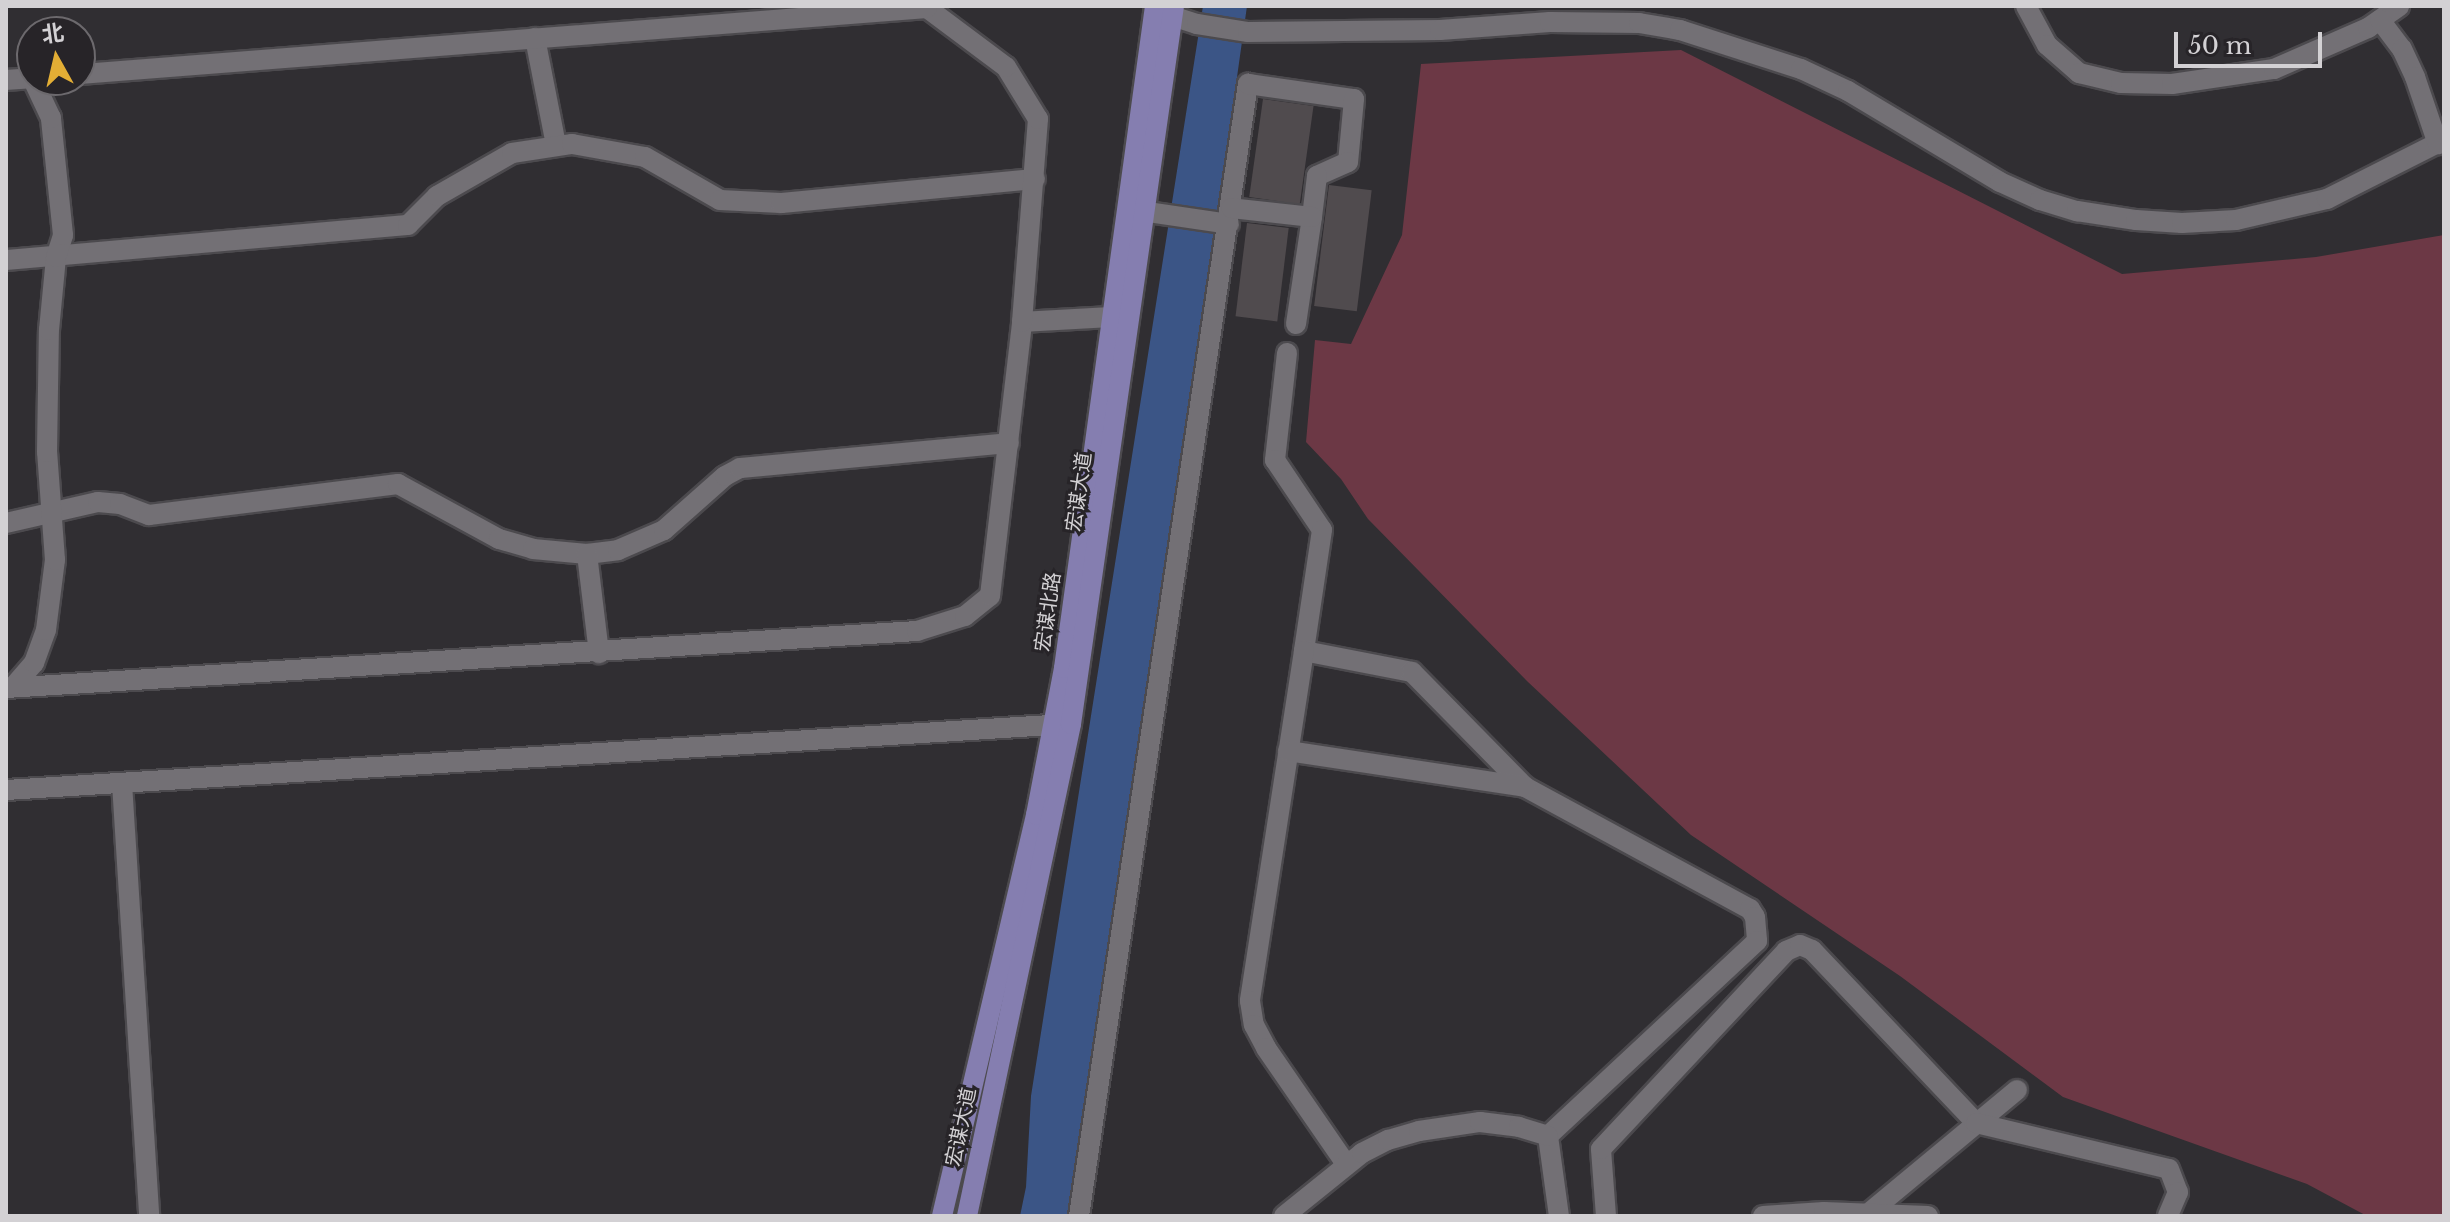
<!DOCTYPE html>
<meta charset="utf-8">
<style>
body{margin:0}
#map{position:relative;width:2450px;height:1222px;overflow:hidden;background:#302e32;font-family:"Libre Baskerville","Noto Sans SC",serif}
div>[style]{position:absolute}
.green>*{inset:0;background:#6c3845}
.water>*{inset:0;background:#3b5586}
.building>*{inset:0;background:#504b4e;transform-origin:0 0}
.roads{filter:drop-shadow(2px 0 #4c4a4e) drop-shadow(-2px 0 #4c4a4e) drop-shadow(0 2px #4c4a4e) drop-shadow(0 -2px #4c4a4e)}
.minor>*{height:20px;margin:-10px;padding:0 10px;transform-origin:10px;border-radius:10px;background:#737075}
.major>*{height:20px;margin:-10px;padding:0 10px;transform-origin:10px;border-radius:10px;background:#857eb0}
span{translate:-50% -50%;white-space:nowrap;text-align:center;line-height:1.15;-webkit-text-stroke:6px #272428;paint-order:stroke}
.street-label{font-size:20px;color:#d3d1d4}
.frame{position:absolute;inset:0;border:8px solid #d3d1d4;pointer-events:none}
.north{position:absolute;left:16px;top:16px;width:80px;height:80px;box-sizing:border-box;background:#272428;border:2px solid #6c696d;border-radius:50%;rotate:352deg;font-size:22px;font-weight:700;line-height:32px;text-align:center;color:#d3d1d4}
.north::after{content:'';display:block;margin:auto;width:28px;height:36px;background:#e3ae35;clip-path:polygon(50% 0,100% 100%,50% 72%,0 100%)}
.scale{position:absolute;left:2174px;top:32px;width:148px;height:36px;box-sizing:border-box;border:4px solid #d3d1d4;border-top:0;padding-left:10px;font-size:24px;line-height:28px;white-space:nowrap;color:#d3d1d4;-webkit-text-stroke:6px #272428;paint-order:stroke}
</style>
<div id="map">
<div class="green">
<div style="clip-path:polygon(1681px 50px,2122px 274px,2316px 257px,2444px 235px,2444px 1216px,2367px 1216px,2307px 1184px,2063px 1097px,1900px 976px,1691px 835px,1528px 682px,1368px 519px,1341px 479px,1306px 442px,1315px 340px,1351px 344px,1402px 235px,1421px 64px)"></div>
</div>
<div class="water">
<div style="clip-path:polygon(1203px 6px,1247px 6px,1077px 1216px,1020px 1216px,1026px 1187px,1031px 1096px)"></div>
</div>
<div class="building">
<div style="left:1263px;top:99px;width:51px;height:99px;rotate:8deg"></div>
<div style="left:1329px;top:185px;width:43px;height:122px;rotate:7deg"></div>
<div style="left:1247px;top:223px;width:42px;height:94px;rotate:7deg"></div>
</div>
<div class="roads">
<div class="minor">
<div style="left:2026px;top:6px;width:44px;rotate:61.7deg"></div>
<div style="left:2047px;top:45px;width:43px;rotate:41.2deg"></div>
<div style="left:2079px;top:73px;width:43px;rotate:13.4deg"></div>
<div style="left:2121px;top:83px;width:51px;rotate:1.1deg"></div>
<div style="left:2172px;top:84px;width:103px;rotate:-8.4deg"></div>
<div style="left:2274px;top:69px;width:103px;rotate:-23.6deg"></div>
<div style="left:2368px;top:28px;width:38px;rotate:-35deg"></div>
<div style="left:1172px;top:16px;width:26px;rotate:18deg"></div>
<div style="left:1197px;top:24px;width:52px;rotate:8.9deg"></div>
<div style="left:1248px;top:32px;width:192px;rotate:-0.6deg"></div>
<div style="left:1440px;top:30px;width:110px;rotate:-4.2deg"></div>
<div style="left:1550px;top:22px;width:89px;rotate:0.6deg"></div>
<div style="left:1639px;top:23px;width:42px;rotate:9.7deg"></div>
<div style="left:1680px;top:30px;width:127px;rotate:17.9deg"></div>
<div style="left:1801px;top:69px;width:52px;rotate:25.1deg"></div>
<div style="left:1848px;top:91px;width:177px;rotate:30.9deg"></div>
<div style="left:2000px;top:182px;width:44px;rotate:24.2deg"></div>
<div style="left:2040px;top:200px;width:39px;rotate:17deg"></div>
<div style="left:2077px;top:211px;width:60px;rotate:8.7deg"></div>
<div style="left:2136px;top:220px;width:46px;rotate:3.7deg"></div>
<div style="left:2182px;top:223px;width:54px;rotate:-3.2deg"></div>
<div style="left:2236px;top:220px;width:93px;rotate:-13deg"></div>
<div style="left:2327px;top:199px;width:131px;rotate:-26.8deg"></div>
<div style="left:2380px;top:20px;width:36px;rotate:53deg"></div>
<div style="left:2402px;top:49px;width:31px;rotate:65deg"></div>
<div style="left:2415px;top:77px;width:71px;rotate:71.1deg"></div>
<div style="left:535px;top:38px;width:109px;rotate:78.9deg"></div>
<div style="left:6px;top:80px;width:26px;rotate:-4deg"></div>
<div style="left:1128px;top:209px;width:102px;rotate:8.4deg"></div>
<div style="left:6px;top:260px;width:404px;rotate:-5deg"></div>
<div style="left:408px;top:225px;width:41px;rotate:-45deg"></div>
<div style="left:437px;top:196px;width:86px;rotate:-29.8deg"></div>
<div style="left:512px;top:153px;width:61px;rotate:-8.5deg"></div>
<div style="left:572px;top:144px;width:74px;rotate:10.1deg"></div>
<div style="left:645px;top:157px;width:86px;rotate:29.8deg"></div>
<div style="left:720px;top:200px;width:61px;rotate:2.8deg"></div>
<div style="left:781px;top:203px;width:255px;rotate:-5.4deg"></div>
<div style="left:1022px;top:322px;width:106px;rotate:-3.2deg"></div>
<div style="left:1296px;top:324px;width:108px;rotate:-81.5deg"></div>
<div style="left:1287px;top:353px;width:108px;rotate:96.4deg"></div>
<div style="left:1275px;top:460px;width:84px;rotate:56.1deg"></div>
<div style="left:1322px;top:530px;width:122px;rotate:98.5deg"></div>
<div style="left:1304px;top:651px;width:110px;rotate:11deg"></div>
<div style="left:1412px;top:672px;width:161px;rotate:45.5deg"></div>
<div style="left:1525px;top:787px;width:256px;rotate:28.5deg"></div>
<div style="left:1750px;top:909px;width:9px;rotate:58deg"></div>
<div style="left:1755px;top:917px;width:24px;rotate:85deg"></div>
<div style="left:1757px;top:941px;width:286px;rotate:137deg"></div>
<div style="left:6px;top:523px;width:94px;rotate:-12.9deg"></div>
<div style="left:98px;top:502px;width:22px;rotate:5deg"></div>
<div style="left:120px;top:504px;width:31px;rotate:21deg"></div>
<div style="left:149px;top:515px;width:251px;rotate:-7.1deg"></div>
<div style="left:398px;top:484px;width:115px;rotate:28.6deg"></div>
<div style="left:499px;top:539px;width:35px;rotate:16deg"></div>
<div style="left:533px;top:549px;width:54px;rotate:5.3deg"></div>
<div style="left:587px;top:554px;width:31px;rotate:-7deg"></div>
<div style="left:618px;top:550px;width:50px;rotate:-23.5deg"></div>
<div style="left:664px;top:530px;width:81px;rotate:-41.5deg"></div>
<div style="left:725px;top:476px;width:17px;rotate:-28deg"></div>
<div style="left:740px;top:468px;width:270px;rotate:-5.3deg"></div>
<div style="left:587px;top:554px;width:100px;rotate:83.1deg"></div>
<div style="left:1304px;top:651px;width:354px;rotate:98.8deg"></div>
<div style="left:1250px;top:1001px;width:24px;rotate:81deg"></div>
<div style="left:1254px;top:1025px;width:26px;rotate:62deg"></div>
<div style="left:1266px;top:1048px;width:141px;rotate:55.4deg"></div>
<div style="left:13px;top:687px;width:32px;rotate:-49deg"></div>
<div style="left:34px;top:663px;width:35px;rotate:-70deg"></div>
<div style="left:46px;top:630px;width:71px;rotate:-82.7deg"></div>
<div style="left:55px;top:560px;width:108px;rotate:-94.2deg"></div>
<div style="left:47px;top:452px;width:122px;rotate:-89.1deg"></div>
<div style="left:49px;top:330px;width:73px;rotate:-84.5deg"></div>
<div style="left:56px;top:257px;width:23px;rotate:-72deg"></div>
<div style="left:63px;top:235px;width:118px;rotate:-95.9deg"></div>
<div style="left:51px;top:118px;width:42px;rotate:-115.3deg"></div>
<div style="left:6px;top:688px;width:913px;rotate:-3.58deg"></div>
<div style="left:917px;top:631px;width:50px;rotate:-17.4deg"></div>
<div style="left:965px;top:616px;width:32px;rotate:-39deg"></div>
<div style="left:990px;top:596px;width:276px;rotate:-83.3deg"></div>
<div style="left:1022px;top:322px;width:204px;rotate:-85.5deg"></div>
<div style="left:1038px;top:119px;width:61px;rotate:-121.6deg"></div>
<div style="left:1006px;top:67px;width:99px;rotate:-143.2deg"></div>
<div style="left:927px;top:8px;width:850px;rotate:175.54deg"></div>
<div style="left:1288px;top:751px;width:240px;rotate:8.6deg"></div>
<div style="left:122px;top:783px;width:434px;rotate:86.4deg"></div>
<div style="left:6px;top:790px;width:1064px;rotate:-3.56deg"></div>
<div style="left:1548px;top:1136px;width:81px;rotate:82.2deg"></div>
<div style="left:1870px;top:1212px;width:191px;rotate:-39.7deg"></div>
<div style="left:1079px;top:1216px;width:1145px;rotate:-81.51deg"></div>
<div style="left:1248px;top:84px;width:107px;rotate:8.1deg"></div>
<div style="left:1354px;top:99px;width:63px;rotate:95.4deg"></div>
<div style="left:1348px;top:162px;width:34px;rotate:156deg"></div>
<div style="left:1317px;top:176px;width:41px;rotate:97deg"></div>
<div style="left:1312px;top:217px;width:81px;rotate:-173.7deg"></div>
<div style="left:1284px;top:1216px;width:100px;rotate:-38.9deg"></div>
<div style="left:1362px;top:1153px;width:29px;rotate:-27deg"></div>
<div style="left:1388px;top:1140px;width:32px;rotate:-16deg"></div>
<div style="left:1419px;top:1131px;width:62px;rotate:-8.4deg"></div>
<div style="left:1480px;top:1122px;width:39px;rotate:7deg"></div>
<div style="left:1519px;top:1127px;width:30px;rotate:17deg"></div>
<div style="left:1606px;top:1216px;width:67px;rotate:-94.3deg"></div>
<div style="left:1601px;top:1149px;width:271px;rotate:-46.9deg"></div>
<div style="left:1786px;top:951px;width:15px;rotate:-23deg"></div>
<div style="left:1800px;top:945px;width:13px;rotate:23deg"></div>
<div style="left:1812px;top:950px;width:238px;rotate:46.5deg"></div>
<div style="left:1976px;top:1123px;width:198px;rotate:13.4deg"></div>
<div style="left:2169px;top:1169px;width:25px;rotate:69deg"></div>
<div style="left:2178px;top:1192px;width:26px;rotate:113deg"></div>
<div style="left:1763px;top:1216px;width:61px;rotate:-3.8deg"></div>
<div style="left:1824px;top:1212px;width:104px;rotate:2.2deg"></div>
</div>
<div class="major">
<div style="left:942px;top:1216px;width:412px;rotate:-76.8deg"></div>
<div style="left:1036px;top:815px;width:150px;rotate:-79.2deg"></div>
<div style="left:1064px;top:668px;width:668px;rotate:-82.17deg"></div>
<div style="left:967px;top:1216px;width:503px;rotate:-78.06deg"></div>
<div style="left:1071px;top:724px;width:725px;rotate:-81.84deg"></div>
</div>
</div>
<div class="street-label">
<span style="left:1079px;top:492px;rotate:-82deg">宏谋大道</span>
<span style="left:1048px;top:612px;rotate:-82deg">宏谋北路</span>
<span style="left:961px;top:1127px;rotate:-78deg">宏谋大道</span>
</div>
<div class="frame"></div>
<div class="north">北</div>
<div class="scale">50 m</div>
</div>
